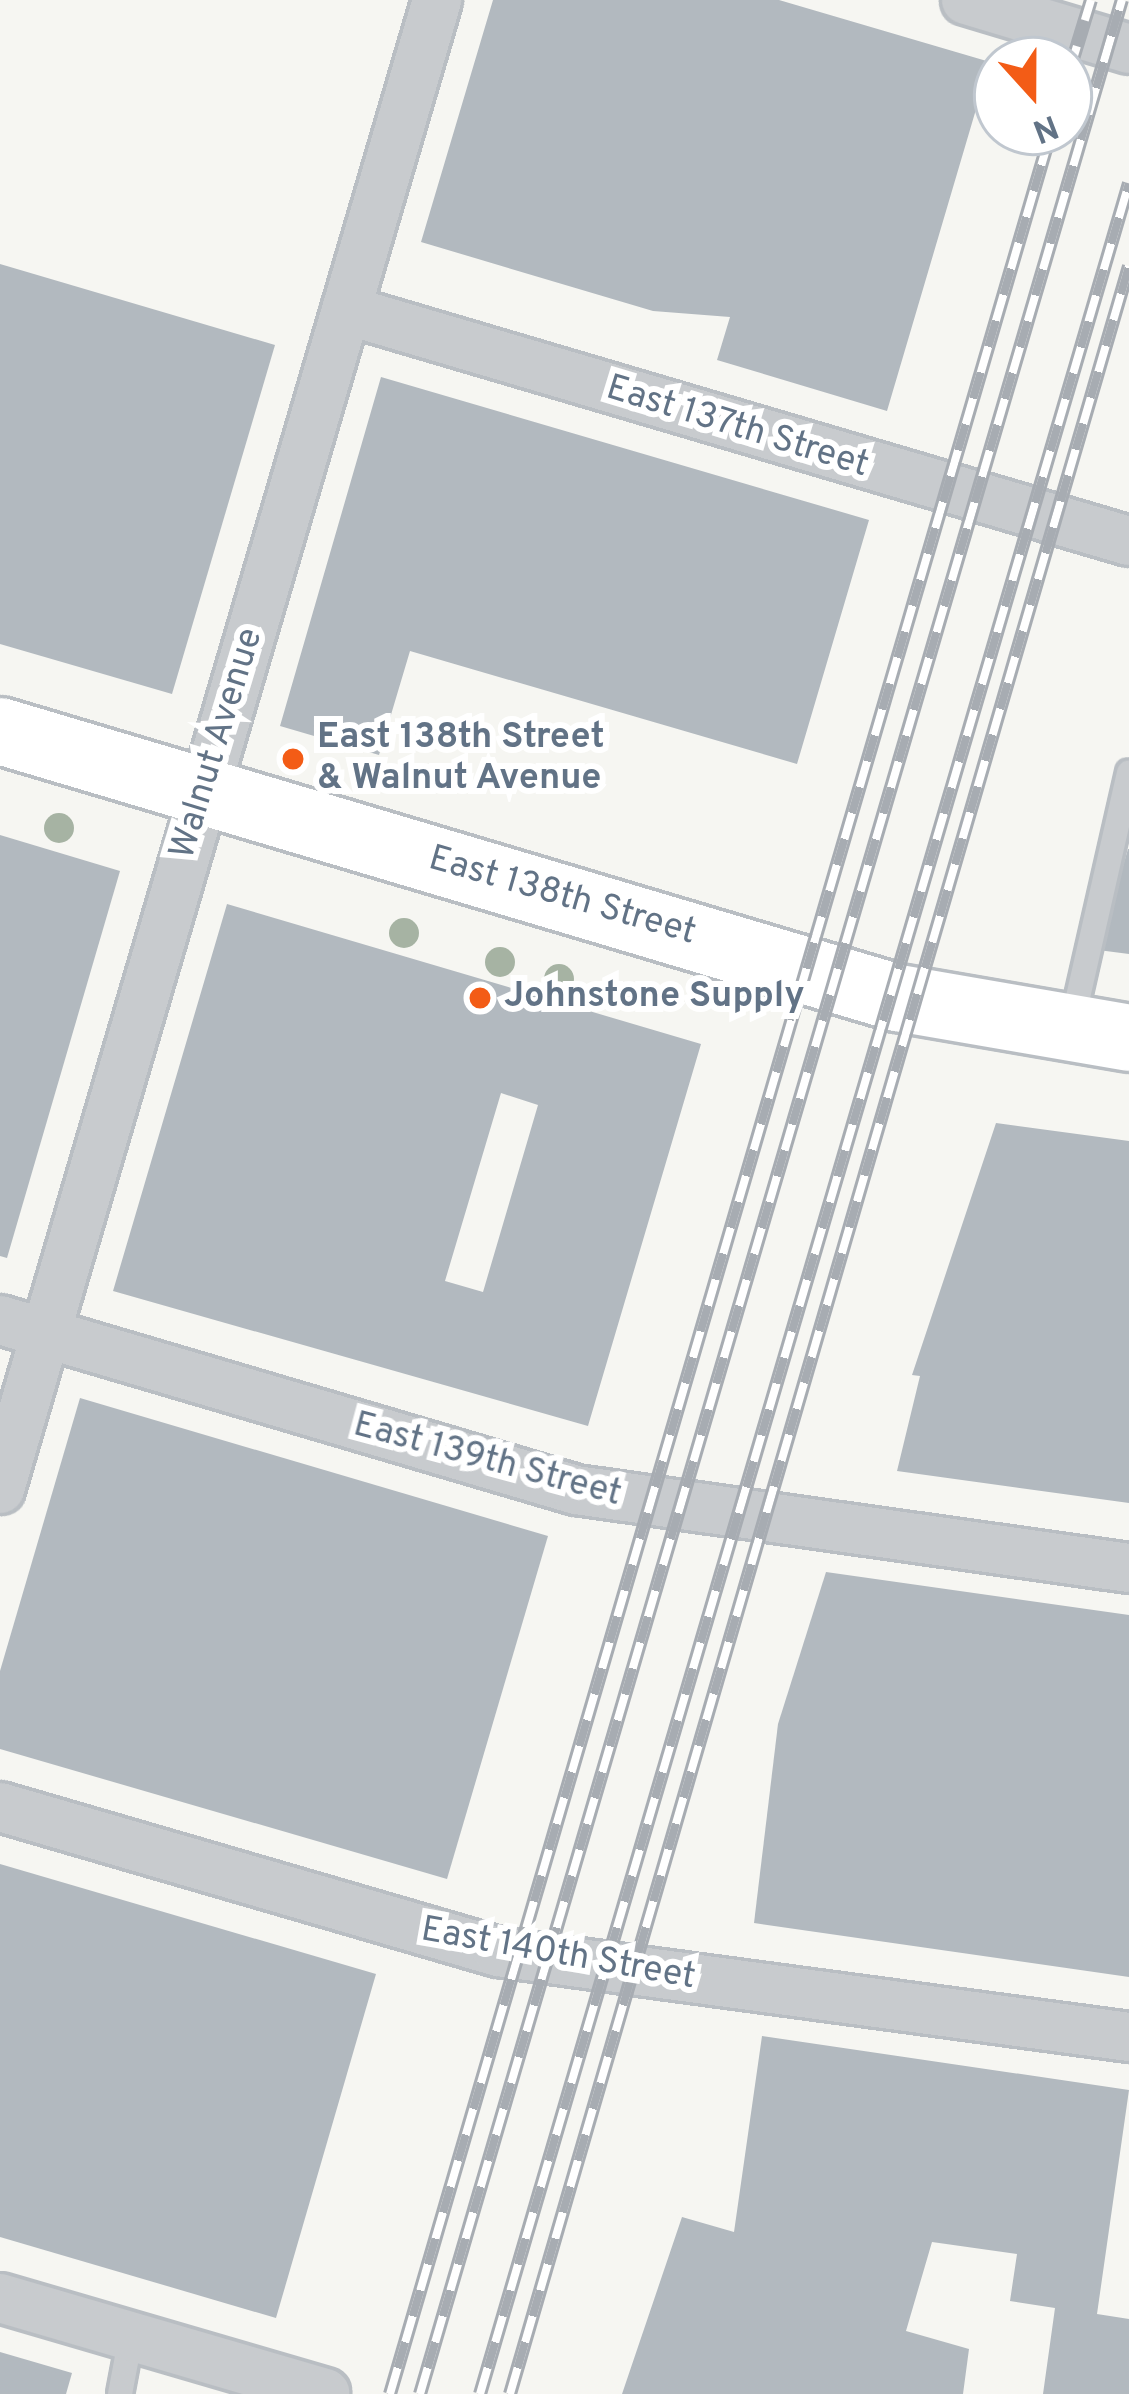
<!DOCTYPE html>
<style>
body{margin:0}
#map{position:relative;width:1129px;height:2394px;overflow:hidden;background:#f6f6f2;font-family:Overpass,sans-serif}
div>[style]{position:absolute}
.building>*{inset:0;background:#b2b9bf}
.roads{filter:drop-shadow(3px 0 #b9bec3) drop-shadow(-3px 0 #b9bec3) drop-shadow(0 3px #b9bec3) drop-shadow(0 -3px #b9bec3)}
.service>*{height:24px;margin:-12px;padding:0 12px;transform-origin:12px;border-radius:12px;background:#c8cbce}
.minor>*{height:48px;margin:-24px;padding:0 24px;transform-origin:24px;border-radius:24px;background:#c8cbce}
.secondary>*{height:66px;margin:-33px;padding:0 33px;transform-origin:33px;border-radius:33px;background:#fff}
.rail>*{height:14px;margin-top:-7px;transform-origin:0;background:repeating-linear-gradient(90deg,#fff 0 27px,#a7acb2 0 54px);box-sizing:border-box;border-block:3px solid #a7acb2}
.trees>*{width:30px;height:30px;margin:-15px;border-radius:50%;background:#a6b3a3}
.dots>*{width:33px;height:33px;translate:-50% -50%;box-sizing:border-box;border:6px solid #fff;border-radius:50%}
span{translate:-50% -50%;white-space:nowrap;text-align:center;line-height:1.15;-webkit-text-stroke:12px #fff;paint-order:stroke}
.street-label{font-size:36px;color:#627386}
.poi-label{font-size:36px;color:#627386;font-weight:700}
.left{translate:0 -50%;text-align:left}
.north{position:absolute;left:973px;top:36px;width:120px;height:120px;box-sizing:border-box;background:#fff;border:3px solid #c0c7cf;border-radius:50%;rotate:159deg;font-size:33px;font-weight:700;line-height:48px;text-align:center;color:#627386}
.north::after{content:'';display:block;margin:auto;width:42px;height:54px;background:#f35c16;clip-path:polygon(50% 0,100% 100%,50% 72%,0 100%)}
</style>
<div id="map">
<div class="building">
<div style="clip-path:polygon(493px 0,779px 0,990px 62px,887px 411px,717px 360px,730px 317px,653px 311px,421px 242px)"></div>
<div style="clip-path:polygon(0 264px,275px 345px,172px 694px,0 644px)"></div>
<div style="clip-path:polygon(381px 377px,869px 520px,797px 764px,410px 651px,379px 755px,280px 726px)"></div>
<div style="clip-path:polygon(0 835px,120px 871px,7px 1258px,0 1256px)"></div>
<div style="clip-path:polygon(1128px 849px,1129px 849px,1129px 954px,1098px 950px)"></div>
<div style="clip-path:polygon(evenodd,227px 904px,701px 1044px,588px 1426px,113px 1291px,227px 904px,501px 1093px,538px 1105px,483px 1292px,445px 1281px,501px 1093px)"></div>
<div style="clip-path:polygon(996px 1123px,1129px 1141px,1129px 1503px,897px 1471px,920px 1376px,912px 1375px)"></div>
<div style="clip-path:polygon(80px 1398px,548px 1536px,447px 1879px,0 1749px,0 1671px)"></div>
<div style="clip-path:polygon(826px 1572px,1129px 1615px,1129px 1977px,754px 1923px,778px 1724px)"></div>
<div style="clip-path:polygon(0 1864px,376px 1974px,276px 2318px,0 2237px)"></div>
<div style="clip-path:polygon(762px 2036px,1129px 2090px,1097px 2314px,1129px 2319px,1129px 2394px,1043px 2394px,1055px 2308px,1010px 2301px,1017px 2254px,932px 2242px,906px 2331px,969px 2349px,963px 2394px,622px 2394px,682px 2217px,734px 2232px)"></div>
<div style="clip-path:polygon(0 2352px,72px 2373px,66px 2394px,0 2394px)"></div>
</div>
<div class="roads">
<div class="service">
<div style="left:1071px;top:1028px;width:262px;rotate:-77.2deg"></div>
<div style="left:120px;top:2394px;width:59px;rotate:-79.3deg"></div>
</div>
<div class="minor">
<div style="left:966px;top:0;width:170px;rotate:16.7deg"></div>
<div style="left:346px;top:310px;width:816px;rotate:16.44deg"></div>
<div style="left:0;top:1320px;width:601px;rotate:16.44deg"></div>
<div style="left:576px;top:1490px;width:558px;rotate:8.03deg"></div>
<div style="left:0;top:1489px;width:1552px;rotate:-73.64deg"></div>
<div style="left:0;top:1807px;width:519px;rotate:16.23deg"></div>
<div style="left:498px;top:1952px;width:637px;rotate:7.67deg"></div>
<div style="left:0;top:2298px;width:339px;rotate:16.3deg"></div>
</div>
<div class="secondary">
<div style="left:0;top:731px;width:937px;rotate:16.56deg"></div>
<div style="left:898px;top:998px;width:234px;rotate:9.8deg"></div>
</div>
</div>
<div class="rail">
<div style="left:1069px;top:72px;width:75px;rotate:-73deg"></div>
<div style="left:390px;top:2394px;width:2357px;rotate:-73.71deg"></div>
<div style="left:420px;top:2394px;width:2495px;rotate:-73.66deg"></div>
<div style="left:480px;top:2394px;width:2304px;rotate:-73.64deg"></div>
<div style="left:510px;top:2394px;width:2216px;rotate:-73.78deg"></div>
</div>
<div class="trees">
<div style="left:59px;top:828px"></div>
<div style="left:404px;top:933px"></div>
<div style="left:500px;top:962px"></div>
<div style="left:559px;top:979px"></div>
</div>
<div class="dots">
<div style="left:293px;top:759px;background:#f35c16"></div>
<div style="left:480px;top:998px;background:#f35c16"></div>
</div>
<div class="street-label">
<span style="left:737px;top:428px;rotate:17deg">East 137th Street</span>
<span style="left:218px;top:744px;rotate:-73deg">Walnut Avenue</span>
<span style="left:562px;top:897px;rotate:16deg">East 138th Street</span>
<span style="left:487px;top:1461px;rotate:15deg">East 139th Street</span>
<span style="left:558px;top:1955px;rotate:10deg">East 140th Street</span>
</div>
<div class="poi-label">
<span class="left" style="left:317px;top:759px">East 138th Street<br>&amp; Walnut Avenue</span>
<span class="left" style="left:504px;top:998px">Johnstone Supply</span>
</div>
<div class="north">N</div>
</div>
